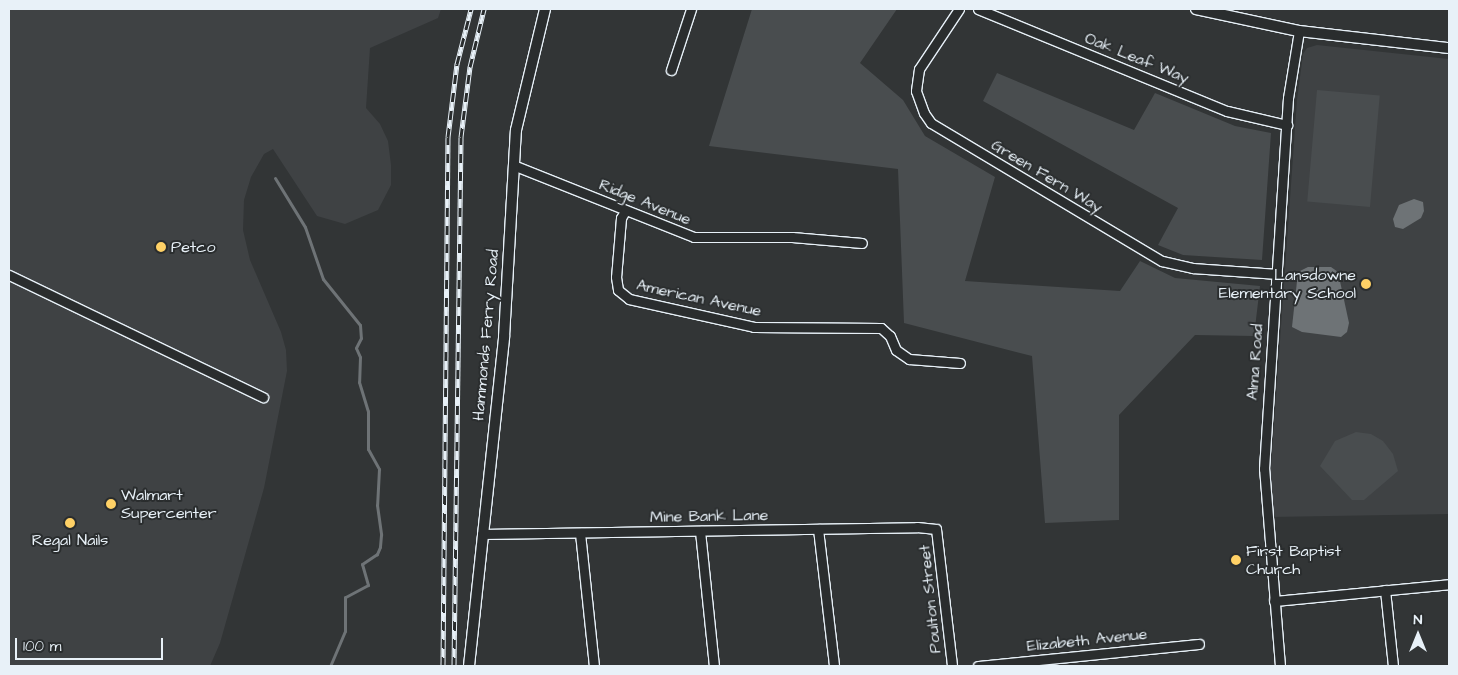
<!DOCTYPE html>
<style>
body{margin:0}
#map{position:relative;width:1458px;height:675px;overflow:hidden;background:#323536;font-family:"Architects Daughter",sans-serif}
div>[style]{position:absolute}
.built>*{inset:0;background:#3f4244}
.green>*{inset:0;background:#494d4f;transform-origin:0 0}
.water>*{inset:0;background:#6e7376}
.stream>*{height:3px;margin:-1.5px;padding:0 1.5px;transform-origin:1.5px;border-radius:1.5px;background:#6e7376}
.roads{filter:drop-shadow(1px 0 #e8f1f8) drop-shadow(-1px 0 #e8f1f8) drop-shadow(0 1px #e8f1f8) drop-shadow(0 -1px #e8f1f8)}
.minor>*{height:9px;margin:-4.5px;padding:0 4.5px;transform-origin:4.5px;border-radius:4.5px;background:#2a2d2e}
.tertiary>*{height:10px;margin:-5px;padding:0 5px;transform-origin:5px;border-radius:5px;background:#2a2d2e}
.rail>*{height:5px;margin-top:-2.5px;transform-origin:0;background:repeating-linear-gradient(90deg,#2a2d2e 0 9px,#e8f1f8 0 18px);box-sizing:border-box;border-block:1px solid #e8f1f8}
.dots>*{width:14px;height:14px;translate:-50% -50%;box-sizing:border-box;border:2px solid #2a2d2e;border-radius:50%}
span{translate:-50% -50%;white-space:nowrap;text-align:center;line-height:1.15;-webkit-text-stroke:4px #2a2d2e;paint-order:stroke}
.street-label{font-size:16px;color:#e8f1f8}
.poi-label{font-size:16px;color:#e8f1f8}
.left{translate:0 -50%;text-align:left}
.right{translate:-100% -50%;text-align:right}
.frame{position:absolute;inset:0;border:10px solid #e8f1f8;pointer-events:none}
.north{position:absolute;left:1393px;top:610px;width:50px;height:50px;-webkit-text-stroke:4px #2a2d2e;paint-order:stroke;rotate:0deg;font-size:14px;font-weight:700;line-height:20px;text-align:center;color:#e8f1f8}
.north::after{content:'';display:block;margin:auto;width:18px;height:22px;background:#e8f1f8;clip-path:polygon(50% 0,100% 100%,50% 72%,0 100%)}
.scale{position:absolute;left:15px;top:638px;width:148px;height:22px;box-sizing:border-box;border:2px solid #e8f1f8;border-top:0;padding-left:6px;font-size:15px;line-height:18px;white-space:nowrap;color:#e8f1f8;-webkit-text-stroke:4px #2a2d2e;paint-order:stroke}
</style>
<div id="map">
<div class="built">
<div style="clip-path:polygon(9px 9px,441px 9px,438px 18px,370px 48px,366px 108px,380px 124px,388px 141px,391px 165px,391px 185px,378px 210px,345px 224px,317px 216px,273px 149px,264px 154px,251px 177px,244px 200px,243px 230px,250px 260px,281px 332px,286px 350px,287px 371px,264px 488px,220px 643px,210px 666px,9px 666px)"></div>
<div style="clip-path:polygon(1317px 45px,1449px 59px,1449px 514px,1271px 517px,1271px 468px,1297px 100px,1303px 54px,1307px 48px)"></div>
</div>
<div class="green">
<div style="clip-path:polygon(752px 9px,897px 9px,860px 63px,903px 100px,925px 136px,995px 177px,965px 281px,1120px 291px,1140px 261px,1175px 278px,1260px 286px,1254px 336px,1195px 335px,1119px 415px,1119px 520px,1045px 523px,1032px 356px,904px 323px,898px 169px,709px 146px)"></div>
<div style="clip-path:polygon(997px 73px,1134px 130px,1155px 93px,1235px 126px,1271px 133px,1262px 260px,1183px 255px,1158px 245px,1178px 208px,983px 101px)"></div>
<div style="left:1317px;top:90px;width:63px;height:112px;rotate:5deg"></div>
<div style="clip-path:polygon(1356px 432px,1371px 434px,1383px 441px,1393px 454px,1398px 471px,1364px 500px,1352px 500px,1320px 466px,1335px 441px)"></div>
</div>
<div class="water">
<div style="clip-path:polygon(1414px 199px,1423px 202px,1424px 211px,1421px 218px,1403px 229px,1395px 227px,1393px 219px,1399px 205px)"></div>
<div style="clip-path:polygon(1308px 267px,1331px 267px,1338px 272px,1349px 323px,1347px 332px,1341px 337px,1302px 332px,1292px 327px,1298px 272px)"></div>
</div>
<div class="stream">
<div style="left:275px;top:178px;width:57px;rotate:58.5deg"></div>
<div style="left:305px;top:227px;width:55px;rotate:70.9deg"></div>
<div style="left:323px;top:279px;width:59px;rotate:51.2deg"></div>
<div style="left:360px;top:325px;width:13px;rotate:86deg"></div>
<div style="left:361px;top:338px;width:11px;rotate:117deg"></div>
<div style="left:356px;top:348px;width:10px;rotate:66deg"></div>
<div style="left:360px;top:357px;width:25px;rotate:92deg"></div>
<div style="left:359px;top:382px;width:30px;rotate:73deg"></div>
<div style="left:368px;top:411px;width:38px;rotate:90deg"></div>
<div style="left:368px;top:449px;width:23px;rotate:61deg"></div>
<div style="left:379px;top:469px;width:36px;rotate:93deg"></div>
<div style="left:377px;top:505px;width:30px;rotate:82deg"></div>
<div style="left:381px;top:535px;width:12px;rotate:95deg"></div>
<div style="left:380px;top:547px;width:8px;rotate:113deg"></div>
<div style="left:377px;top:554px;width:18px;rotate:146deg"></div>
<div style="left:362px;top:564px;width:22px;rotate:74deg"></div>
<div style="left:368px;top:585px;width:26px;rotate:152deg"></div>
<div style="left:345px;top:597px;width:34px;rotate:90deg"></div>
<div style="left:345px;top:631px;width:38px;rotate:113deg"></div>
</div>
<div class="roads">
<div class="minor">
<div style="left:959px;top:9px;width:72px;rotate:123.7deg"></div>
<div style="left:919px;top:69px;width:22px;rotate:98deg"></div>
<div style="left:916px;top:91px;width:23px;rotate:70deg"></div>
<div style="left:924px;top:113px;width:12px;rotate:55deg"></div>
<div style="left:931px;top:123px;width:269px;rotate:30.9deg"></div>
<div style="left:1162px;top:261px;width:32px;rotate:13deg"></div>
<div style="left:1193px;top:268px;width:84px;rotate:4.1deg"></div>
<div style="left:978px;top:9px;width:269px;rotate:22.3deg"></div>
<div style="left:1227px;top:111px;width:62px;rotate:13.1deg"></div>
<div style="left:671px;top:70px;width:64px;rotate:-71.8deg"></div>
<div style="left:513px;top:165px;width:195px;rotate:21.7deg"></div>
<div style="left:694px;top:237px;width:98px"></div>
<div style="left:792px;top:237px;width:70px;rotate:4.9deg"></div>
<div style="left:625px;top:211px;width:8px;rotate:120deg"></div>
<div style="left:621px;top:218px;width:59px;rotate:94.8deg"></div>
<div style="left:616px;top:277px;width:13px;rotate:81deg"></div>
<div style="left:618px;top:290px;width:14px;rotate:39deg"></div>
<div style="left:629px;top:299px;width:128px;rotate:12.6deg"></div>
<div style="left:754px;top:327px;width:127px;rotate:0.5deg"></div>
<div style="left:881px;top:328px;width:12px;rotate:42deg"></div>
<div style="left:890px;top:336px;width:15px;rotate:67deg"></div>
<div style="left:896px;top:350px;width:16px;rotate:35deg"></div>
<div style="left:909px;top:359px;width:51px;rotate:4.5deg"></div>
<div style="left:9px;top:275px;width:282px;rotate:25.7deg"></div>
<div style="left:818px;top:529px;width:138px;rotate:83.3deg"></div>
<div style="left:700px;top:531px;width:136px;rotate:84.1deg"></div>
<div style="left:580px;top:533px;width:134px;rotate:84deg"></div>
<div style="left:482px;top:534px;width:435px;rotate:-0.9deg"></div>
<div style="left:917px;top:527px;width:19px;rotate:6deg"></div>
<div style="left:936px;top:529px;width:138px;rotate:83.3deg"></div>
<div style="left:1385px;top:590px;width:76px;rotate:84deg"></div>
<div style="left:1274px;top:601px;width:176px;rotate:-5.5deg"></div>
<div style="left:978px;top:666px;width:222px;rotate:-5.7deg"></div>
<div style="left:1280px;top:666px;width:198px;rotate:-94.6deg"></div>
<div style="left:1264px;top:469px;width:372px;rotate:-86.3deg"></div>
<div style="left:1288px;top:98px;width:68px;rotate:-80.7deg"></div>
</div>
<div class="tertiary">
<div style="left:1196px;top:9px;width:105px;rotate:12.1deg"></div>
<div style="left:1299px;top:31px;width:151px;rotate:6.5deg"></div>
<div style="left:469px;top:666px;width:331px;rotate:-83.9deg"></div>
<div style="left:504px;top:337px;width:207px;rotate:-86.7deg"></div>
<div style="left:516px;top:130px;width:124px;rotate:-76.5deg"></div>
</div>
</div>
<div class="rail">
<div style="left:443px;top:666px;width:529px;rotate:-89.46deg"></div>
<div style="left:448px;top:137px;width:74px;rotate:-83deg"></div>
<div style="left:457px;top:64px;width:57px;rotate:-75.7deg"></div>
<div style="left:454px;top:666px;width:529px;rotate:-89.24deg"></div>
<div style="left:461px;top:137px;width:71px;rotate:-82.7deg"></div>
<div style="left:470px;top:67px;width:60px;rotate:-76.4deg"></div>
</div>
<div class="dots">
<div style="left:161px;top:247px;background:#ffd166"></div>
<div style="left:1366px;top:284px;background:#ffd166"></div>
<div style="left:111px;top:504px;background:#ffd166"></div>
<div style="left:70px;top:523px;background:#ffd166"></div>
<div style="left:1236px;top:560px;background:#ffd166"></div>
</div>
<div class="street-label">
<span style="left:1137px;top:58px;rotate:22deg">Oak Leaf Way</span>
<span style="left:1047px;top:176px;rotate:31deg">Green Fern Way</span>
<span style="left:645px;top:202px;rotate:22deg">Ridge Avenue</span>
<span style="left:699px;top:298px;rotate:12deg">American Avenue</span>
<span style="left:486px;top:335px;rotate:-85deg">Hammonds Ferry Road</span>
<span style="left:1255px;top:362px;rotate:-86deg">Alma Road</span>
<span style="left:709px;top:516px;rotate:-1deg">Mine Bank Lane</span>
<span style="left:930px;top:599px;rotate:-96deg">Poulton Street</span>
<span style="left:1087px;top:640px;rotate:-6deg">Elizabeth Avenue</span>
</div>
<div class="poi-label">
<span class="left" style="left:171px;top:247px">Petco</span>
<span class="right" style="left:1356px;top:284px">Lansdowne<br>Elementary School</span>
<span class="left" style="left:121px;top:504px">Walmart<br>Supercenter</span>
<span style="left:70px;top:540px">Regal Nails</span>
<span class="left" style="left:1246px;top:560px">First Baptist<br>Church</span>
</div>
<div class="frame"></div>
<div class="north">N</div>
<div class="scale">100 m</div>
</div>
